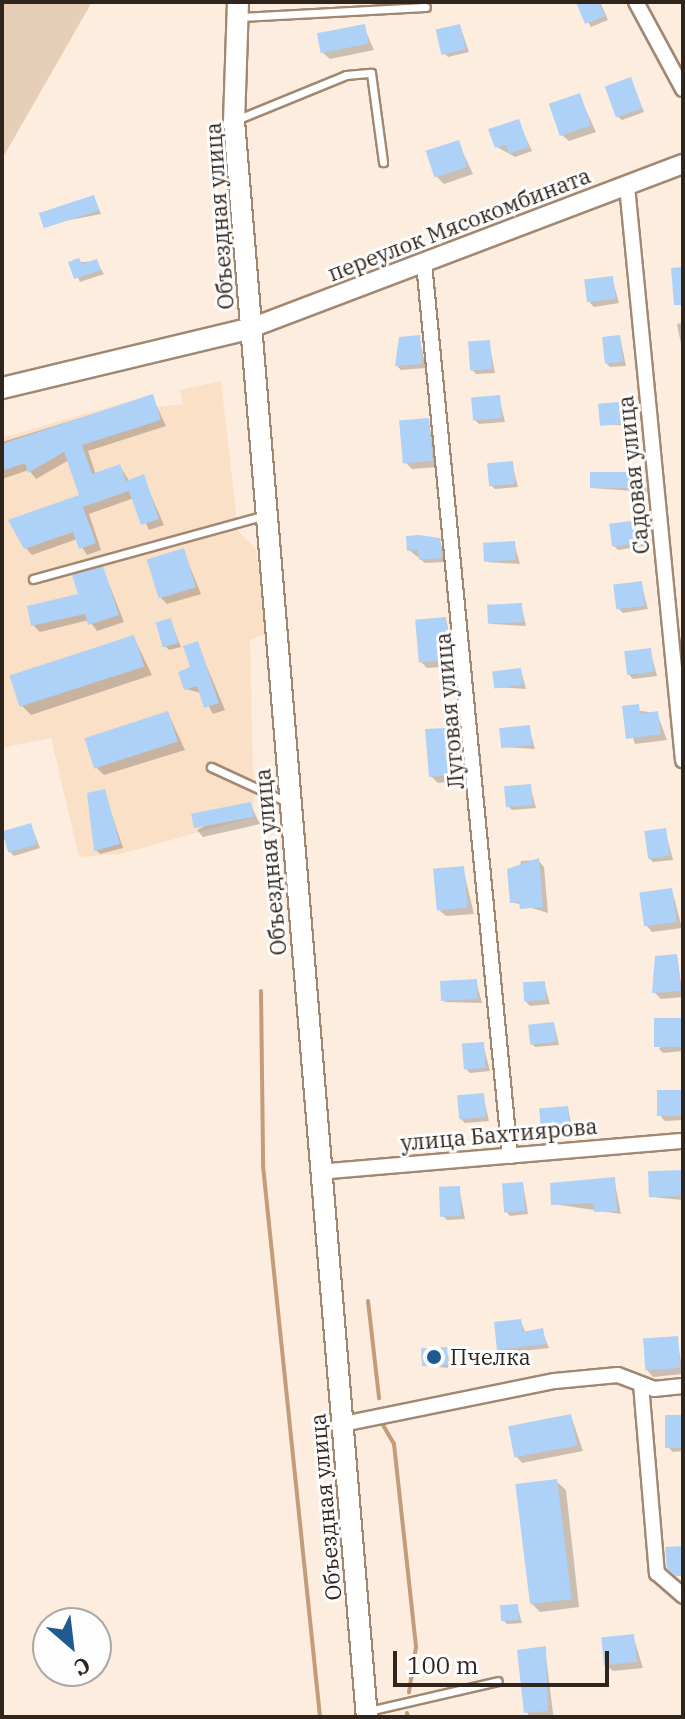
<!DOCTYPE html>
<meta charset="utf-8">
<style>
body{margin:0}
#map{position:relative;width:685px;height:1719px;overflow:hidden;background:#fdedde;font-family:"IBM Plex Serif",serif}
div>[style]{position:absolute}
.built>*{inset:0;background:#fbe0c8}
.green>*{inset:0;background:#e7ceb8}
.shadow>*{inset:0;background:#0003;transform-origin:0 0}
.stream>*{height:4px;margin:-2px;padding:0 2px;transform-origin:2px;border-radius:2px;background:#c39d7a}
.building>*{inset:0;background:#add1f7;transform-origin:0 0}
.roads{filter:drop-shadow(2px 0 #a18872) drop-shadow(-2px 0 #a18872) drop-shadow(0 2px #a18872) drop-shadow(0 -2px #a18872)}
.service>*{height:7px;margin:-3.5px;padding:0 3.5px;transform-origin:3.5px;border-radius:3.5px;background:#fff}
.minor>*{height:14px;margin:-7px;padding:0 7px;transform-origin:7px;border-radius:7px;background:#fff}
.tertiary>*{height:18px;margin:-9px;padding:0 9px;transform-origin:9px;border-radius:9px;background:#fff}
.secondary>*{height:20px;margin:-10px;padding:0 10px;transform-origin:10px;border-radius:10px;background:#fff}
.dots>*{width:22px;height:22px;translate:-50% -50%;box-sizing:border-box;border:4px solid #fdfdfd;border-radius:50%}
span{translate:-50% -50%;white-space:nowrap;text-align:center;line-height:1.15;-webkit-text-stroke:6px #fdfdfd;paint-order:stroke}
.street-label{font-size:22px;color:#2f251c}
.poi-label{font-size:22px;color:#2f251c}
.left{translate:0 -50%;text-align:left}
.frame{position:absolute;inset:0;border:4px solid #2f251c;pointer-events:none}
.north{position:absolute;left:32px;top:1607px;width:80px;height:80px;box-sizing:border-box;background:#fdfdfd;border:2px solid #aba7a3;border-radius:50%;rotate:152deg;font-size:22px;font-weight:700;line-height:32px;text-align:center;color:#2f251c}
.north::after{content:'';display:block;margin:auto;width:28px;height:36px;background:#1f5a91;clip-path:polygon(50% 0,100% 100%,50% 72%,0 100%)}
.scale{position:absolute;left:393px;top:1651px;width:216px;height:36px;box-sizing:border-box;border:4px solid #2f251c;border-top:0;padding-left:10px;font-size:24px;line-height:28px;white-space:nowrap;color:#2f251c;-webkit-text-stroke:6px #fdfdfd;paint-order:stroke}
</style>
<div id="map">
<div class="built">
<div style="clip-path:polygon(221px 381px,238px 531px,256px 549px,267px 634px,250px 640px,254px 817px,120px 854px,79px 857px,51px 738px,2px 748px,2px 438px,153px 394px,157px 407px,183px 404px,180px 390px)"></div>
</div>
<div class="green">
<div style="clip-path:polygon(2px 2px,92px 2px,2px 159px)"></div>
</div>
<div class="shadow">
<div style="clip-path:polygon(600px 2px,608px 20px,591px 27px,579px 5px)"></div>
<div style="clip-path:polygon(460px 26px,469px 52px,448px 57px,444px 53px)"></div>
<div style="clip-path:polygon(364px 27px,374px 50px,330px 59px,323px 53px)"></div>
<div style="clip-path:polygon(630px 79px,644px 112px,622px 120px,617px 116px)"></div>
<div style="clip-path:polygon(579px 95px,596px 132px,569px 141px,562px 135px)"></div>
<div style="clip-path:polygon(518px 121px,532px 151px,515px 157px,497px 147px)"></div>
<div style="clip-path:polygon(458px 142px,473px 174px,444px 184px,437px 177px)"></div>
<div style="clip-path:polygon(94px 197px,101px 214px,44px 225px)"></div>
<div style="clip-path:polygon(96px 261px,104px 274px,80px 282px,71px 263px)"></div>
<div style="clip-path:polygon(612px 278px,619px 303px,594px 307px,590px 303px)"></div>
<div style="clip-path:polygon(683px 323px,683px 354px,677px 324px)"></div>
<div style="clip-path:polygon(419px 337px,426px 368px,401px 370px,397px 366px)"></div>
<div style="clip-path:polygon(620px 337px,626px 366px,610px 367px,606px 363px)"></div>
<div style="clip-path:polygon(489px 342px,495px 373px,476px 374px,472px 370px)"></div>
<div style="clip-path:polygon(152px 396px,166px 426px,88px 451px,96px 475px,120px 466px,129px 481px,143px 477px,164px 525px,149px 530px,134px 498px,89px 514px,101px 550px,87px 555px,77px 539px,32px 555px,26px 548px,82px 497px,69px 460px,36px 479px,29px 470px,2px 479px,2px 442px)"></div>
<div style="clip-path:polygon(499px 397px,505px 422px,479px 424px,475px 420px)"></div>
<div style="clip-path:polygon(629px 403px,635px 426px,602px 424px)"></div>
<div style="clip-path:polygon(428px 420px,438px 467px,412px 469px,405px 462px)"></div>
<div style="clip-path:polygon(512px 463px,518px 487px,495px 489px,491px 485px)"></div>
<div style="clip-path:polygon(642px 474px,647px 492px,592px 488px)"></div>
<div style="clip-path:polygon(638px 522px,645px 546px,618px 550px,614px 546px)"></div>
<div style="clip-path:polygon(440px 540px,445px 562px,425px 563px,409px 550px)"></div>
<div style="clip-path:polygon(514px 543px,520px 564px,487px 562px)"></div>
<div style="clip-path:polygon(183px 550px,201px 594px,167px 604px,161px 598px)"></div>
<div style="clip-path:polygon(103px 569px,124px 622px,97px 631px,89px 620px,40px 632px,33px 625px,81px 596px)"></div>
<div style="clip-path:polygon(641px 583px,648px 609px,623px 613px,619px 609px)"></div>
<div style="clip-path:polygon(521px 605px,526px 626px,491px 624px)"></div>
<div style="clip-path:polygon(446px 619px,456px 666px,427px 668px,420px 661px)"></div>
<div style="clip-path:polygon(170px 620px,181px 647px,169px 650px,165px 646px)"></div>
<div style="clip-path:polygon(134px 638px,152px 675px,31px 715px,22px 706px)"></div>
<div style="clip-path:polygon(197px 643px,225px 710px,213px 714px,201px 693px,186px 689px)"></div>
<div style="clip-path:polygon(650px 650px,657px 676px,633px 679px,629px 675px)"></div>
<div style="clip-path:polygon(521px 670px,526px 689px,495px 687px)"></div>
<div style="clip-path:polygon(624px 709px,657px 713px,667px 740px,635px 744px)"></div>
<div style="clip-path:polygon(168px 713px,185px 750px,104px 775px,95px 766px)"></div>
<div style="clip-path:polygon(529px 727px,535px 749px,502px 747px)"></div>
<div style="clip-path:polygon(427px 732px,461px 743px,464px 780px,438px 783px,431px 776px)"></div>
<div style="clip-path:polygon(530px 786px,536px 808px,512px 810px,508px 806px)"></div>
<div style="clip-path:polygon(104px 791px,123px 848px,100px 854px,96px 850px)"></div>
<div style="clip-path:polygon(250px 804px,260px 824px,203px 837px,197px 830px)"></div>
<div style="clip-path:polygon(31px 825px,40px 848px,14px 856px,10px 852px)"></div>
<div style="clip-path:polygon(665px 830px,673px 860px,653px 862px,649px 858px)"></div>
<div style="clip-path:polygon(538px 860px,544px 867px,548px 913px,512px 902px,521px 861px)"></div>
<div style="clip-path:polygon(463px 868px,474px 914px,446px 916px,439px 910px)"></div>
<div style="clip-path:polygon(672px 890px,682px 928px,652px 932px,646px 925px)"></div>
<div style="clip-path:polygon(677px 956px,683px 997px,661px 999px,654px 992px)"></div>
<div style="clip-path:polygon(476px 981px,482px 1003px,444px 1002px)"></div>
<div style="clip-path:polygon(544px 983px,550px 1004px,530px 1006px,526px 1002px)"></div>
<div style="clip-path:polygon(683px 1020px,683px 1051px,663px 1053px,659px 1049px)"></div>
<div style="clip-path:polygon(554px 1024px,559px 1045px,535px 1047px,531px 1043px)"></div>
<div style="clip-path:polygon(483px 1044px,490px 1071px,470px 1073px,466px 1069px)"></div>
<div style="clip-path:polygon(683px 1092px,683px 1120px,665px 1121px,661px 1117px)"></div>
<div style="clip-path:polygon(483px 1095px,489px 1121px,465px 1123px,461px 1119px)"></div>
<div style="clip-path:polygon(568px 1108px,573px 1133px,547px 1136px,543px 1131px)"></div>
<div style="clip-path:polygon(683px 1172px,683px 1200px,652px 1197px,650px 1174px)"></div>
<div style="clip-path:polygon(614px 1179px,621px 1214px,553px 1204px)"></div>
<div style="clip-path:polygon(523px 1184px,528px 1214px,510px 1216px,506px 1211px)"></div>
<div style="clip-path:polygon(459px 1188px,465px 1219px,447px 1220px,443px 1216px)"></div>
<div style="clip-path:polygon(521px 1322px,526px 1334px,542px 1331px,549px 1348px,503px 1353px,499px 1349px)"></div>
<div style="clip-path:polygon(677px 1338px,683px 1374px,653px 1377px,647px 1370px)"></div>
<div style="clip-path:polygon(446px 1349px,451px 1368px,424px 1366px)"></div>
<div style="clip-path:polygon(571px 1416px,583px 1451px,522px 1463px,516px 1456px)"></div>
<div style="clip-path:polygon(683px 1417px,683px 1451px,673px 1452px,669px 1448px)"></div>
<div style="clip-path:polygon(556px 1481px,566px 1490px,579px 1607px,540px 1612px,531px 1603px)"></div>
<div style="clip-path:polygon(517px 1606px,522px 1623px,507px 1624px,503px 1620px)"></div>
<div style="clip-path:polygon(633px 1636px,643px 1668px,613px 1671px,606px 1665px)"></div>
<div style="left:545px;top:1648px;width:70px;height:25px;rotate:83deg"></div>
</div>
<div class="stream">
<div style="left:261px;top:991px;width:175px;rotate:89.3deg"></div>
<div style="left:263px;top:1166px;width:554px;rotate:84.09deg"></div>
<div style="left:368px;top:1301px;width:98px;rotate:83.5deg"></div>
<div style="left:383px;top:1425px;width:22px;rotate:60deg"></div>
<div style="left:394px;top:1444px;width:204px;rotate:83.8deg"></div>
<div style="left:416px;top:1647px;width:46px;rotate:98.8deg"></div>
<div style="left:407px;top:1713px;width:4px;rotate:76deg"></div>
</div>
<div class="building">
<div style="clip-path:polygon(576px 2px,599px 2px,605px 16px,585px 24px)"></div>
<div style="left:365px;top:24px;width:20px;height:49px;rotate:79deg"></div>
<div style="left:460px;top:24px;width:26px;height:25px;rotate:77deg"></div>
<div style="left:631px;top:77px;width:33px;height:28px;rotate:70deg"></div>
<div style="left:580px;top:93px;width:34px;height:33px;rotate:71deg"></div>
<div style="clip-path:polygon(519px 119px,529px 147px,509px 154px,506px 145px,495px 148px,488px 129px)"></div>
<div style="left:459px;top:140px;width:28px;height:35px;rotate:72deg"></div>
<div style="left:94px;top:195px;width:16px;height:58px;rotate:72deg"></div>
<div style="clip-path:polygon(79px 258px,82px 264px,97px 259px,101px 270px,74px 279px,68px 262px)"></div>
<div style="clip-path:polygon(683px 267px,683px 305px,674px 305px,671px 268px)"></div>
<div style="left:613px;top:276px;width:23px;height:29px;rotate:83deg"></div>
<div style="clip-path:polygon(420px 335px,422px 364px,395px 366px,399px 337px)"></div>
<div style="left:620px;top:335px;width:27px;height:18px;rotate:84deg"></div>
<div style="left:490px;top:340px;width:29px;height:22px;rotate:86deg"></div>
<div style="clip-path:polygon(153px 394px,161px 420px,82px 445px,92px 474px,120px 464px,126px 481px,144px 474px,159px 519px,141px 525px,129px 491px,83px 507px,96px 543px,79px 549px,73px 532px,24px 549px,8px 520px,79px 495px,64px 452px,28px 473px,25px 463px,2px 471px,2px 444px)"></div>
<div style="left:500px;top:395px;width:23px;height:29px;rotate:85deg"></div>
<div style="left:630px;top:401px;width:22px;height:32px;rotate:85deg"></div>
<div style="left:429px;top:418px;width:43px;height:30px;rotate:85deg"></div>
<div style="left:513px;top:461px;width:23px;height:26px;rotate:85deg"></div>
<div style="left:643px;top:472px;width:16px;height:53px;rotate:90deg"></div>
<div style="left:639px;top:520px;width:23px;height:30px;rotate:83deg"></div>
<div style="clip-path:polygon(419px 535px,440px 538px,442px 558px,419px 560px,418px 550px,407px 551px,406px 536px)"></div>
<div style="left:515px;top:541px;width:19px;height:32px;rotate:87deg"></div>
<div style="left:184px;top:548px;width:41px;height:39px;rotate:73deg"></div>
<div style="clip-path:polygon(103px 566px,119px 615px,88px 625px,85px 614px,31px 626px,27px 606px,78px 594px,72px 575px)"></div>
<div style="left:642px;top:581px;width:25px;height:29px;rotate:83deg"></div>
<div style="left:522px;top:603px;width:19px;height:35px;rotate:87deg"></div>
<div style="left:446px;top:617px;width:43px;height:31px;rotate:85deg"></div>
<div style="left:171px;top:618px;width:26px;height:16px;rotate:74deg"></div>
<div style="left:134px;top:635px;width:33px;height:131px;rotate:72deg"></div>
<div style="clip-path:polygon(198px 641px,219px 703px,204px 708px,197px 686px,184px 690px,178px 672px,190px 667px,183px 646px)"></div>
<div style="left:651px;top:648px;width:24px;height:27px;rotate:83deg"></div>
<div style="left:521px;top:668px;width:17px;height:29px;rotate:83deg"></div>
<div style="clip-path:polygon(639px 704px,640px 714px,658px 711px,661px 734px,626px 739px,622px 706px)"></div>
<div style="left:168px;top:711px;width:32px;height:88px;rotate:72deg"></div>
<div style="left:530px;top:725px;width:20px;height:31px;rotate:84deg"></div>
<div style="clip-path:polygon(445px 728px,445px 735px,455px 735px,459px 774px,429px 777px,425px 729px)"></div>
<div style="left:531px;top:784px;width:21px;height:27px;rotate:85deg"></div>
<div style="clip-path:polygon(105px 789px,120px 844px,94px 851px,87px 793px)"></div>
<div style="left:251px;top:802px;width:15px;height:61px;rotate:79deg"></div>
<div style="left:31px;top:823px;width:22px;height:30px;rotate:74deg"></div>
<div style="left:666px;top:828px;width:28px;height:22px;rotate:82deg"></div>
<div style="clip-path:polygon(539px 858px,543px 907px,520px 909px,519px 902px,510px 903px,507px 869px)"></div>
<div style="left:464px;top:866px;width:42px;height:31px;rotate:85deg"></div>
<div style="left:672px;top:888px;width:34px;height:33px;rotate:82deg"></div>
<div style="clip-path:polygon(677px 954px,681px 991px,652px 993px,655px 956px)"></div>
<div style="left:477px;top:979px;width:20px;height:37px;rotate:87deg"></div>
<div style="left:545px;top:981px;width:19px;height:22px;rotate:87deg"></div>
<div style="left:683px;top:1018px;width:29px;height:29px;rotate:90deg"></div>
<div style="left:554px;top:1022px;width:20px;height:26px;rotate:84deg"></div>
<div style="left:484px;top:1042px;width:26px;height:22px;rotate:86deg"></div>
<div style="left:683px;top:1090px;width:26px;height:26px;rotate:90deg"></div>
<div style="left:484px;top:1093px;width:24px;height:27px;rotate:85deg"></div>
<div style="left:568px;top:1106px;width:24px;height:29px;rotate:85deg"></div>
<div style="left:682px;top:1170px;width:26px;height:34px;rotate:88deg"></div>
<div style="clip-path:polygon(615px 1177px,617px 1211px,594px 1212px,594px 1203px,551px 1205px,550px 1183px)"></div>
<div style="left:523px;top:1182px;width:29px;height:21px;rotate:86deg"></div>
<div style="left:460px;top:1186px;width:30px;height:21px;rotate:88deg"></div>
<div style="clip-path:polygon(521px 1319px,523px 1332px,543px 1328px,546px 1344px,497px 1350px,494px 1322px)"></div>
<div style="left:678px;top:1336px;width:32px;height:35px;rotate:86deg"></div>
<div style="left:447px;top:1347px;width:18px;height:26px;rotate:87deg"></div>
<div style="left:571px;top:1414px;width:32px;height:64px;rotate:79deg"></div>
<div style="left:683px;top:1415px;width:33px;height:18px;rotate:90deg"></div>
<div style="left:557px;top:1479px;width:121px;height:42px;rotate:83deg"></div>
<div style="clip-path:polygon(683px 1546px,683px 1576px,676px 1576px,667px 1568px,665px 1547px)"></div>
<div style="left:518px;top:1604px;width:16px;height:18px;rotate:86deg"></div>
<div style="left:634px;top:1634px;width:28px;height:33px;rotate:84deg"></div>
<div style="clip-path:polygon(546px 1646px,548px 1711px,524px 1713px,517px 1650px)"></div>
</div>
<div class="roads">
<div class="service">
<div style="left:240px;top:17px;width:186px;rotate:-3.1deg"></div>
<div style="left:236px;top:120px;width:119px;rotate:-22.2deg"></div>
<div style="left:346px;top:75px;width:25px;rotate:-5deg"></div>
<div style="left:371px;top:73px;width:90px;rotate:82.3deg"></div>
<div style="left:33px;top:579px;width:242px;rotate:-15.4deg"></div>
<div style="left:211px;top:767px;width:84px;rotate:24.7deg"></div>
<div style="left:368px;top:1711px;width:133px;rotate:-13deg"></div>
</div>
<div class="minor">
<div style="left:636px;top:2px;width:99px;rotate:61.6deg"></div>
<div style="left:627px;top:186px;width:577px;rotate:84.43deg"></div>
<div style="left:424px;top:263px;width:897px;rotate:84.5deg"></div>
<div style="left:319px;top:1172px;width:365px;rotate:-4.9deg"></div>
<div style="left:641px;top:1384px;width:190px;rotate:85.2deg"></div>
<div style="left:657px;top:1573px;width:35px;rotate:41deg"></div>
<div style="left:343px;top:1424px;width:216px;rotate:-11.5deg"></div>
<div style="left:555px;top:1381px;width:63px;rotate:-5.4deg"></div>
<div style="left:618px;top:1375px;width:39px;rotate:21deg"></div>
<div style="left:654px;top:1389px;width:29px;rotate:-6deg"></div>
</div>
<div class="tertiary">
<div style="left:251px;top:328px;width:462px;rotate:-20.8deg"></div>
</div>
<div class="secondary">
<div style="left:238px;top:2px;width:119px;rotate:91.9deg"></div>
<div style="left:234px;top:121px;width:1602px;rotate:85.24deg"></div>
<div style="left:2px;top:388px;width:256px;rotate:-13.5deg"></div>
</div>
</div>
<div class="dots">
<div style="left:434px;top:1357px;background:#1f5a91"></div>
</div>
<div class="street-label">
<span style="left:219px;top:216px;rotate:-94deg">Объездная улица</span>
<span style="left:459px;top:224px;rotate:-21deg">переулок Мясокомбината</span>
<span style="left:633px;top:475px;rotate:-96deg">Садовая улица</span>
<span style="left:449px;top:711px;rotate:-95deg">Луговая улица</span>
<span style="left:270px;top:862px;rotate:-95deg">Объездная улица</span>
<span style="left:499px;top:1134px;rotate:-5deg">улица Бахтиярова</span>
<span style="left:325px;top:1507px;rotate:-95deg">Объездная улица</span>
</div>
<div class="poi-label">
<span class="left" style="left:450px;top:1357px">Пчелка</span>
</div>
<div class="frame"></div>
<div class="north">С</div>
<div class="scale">100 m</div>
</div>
